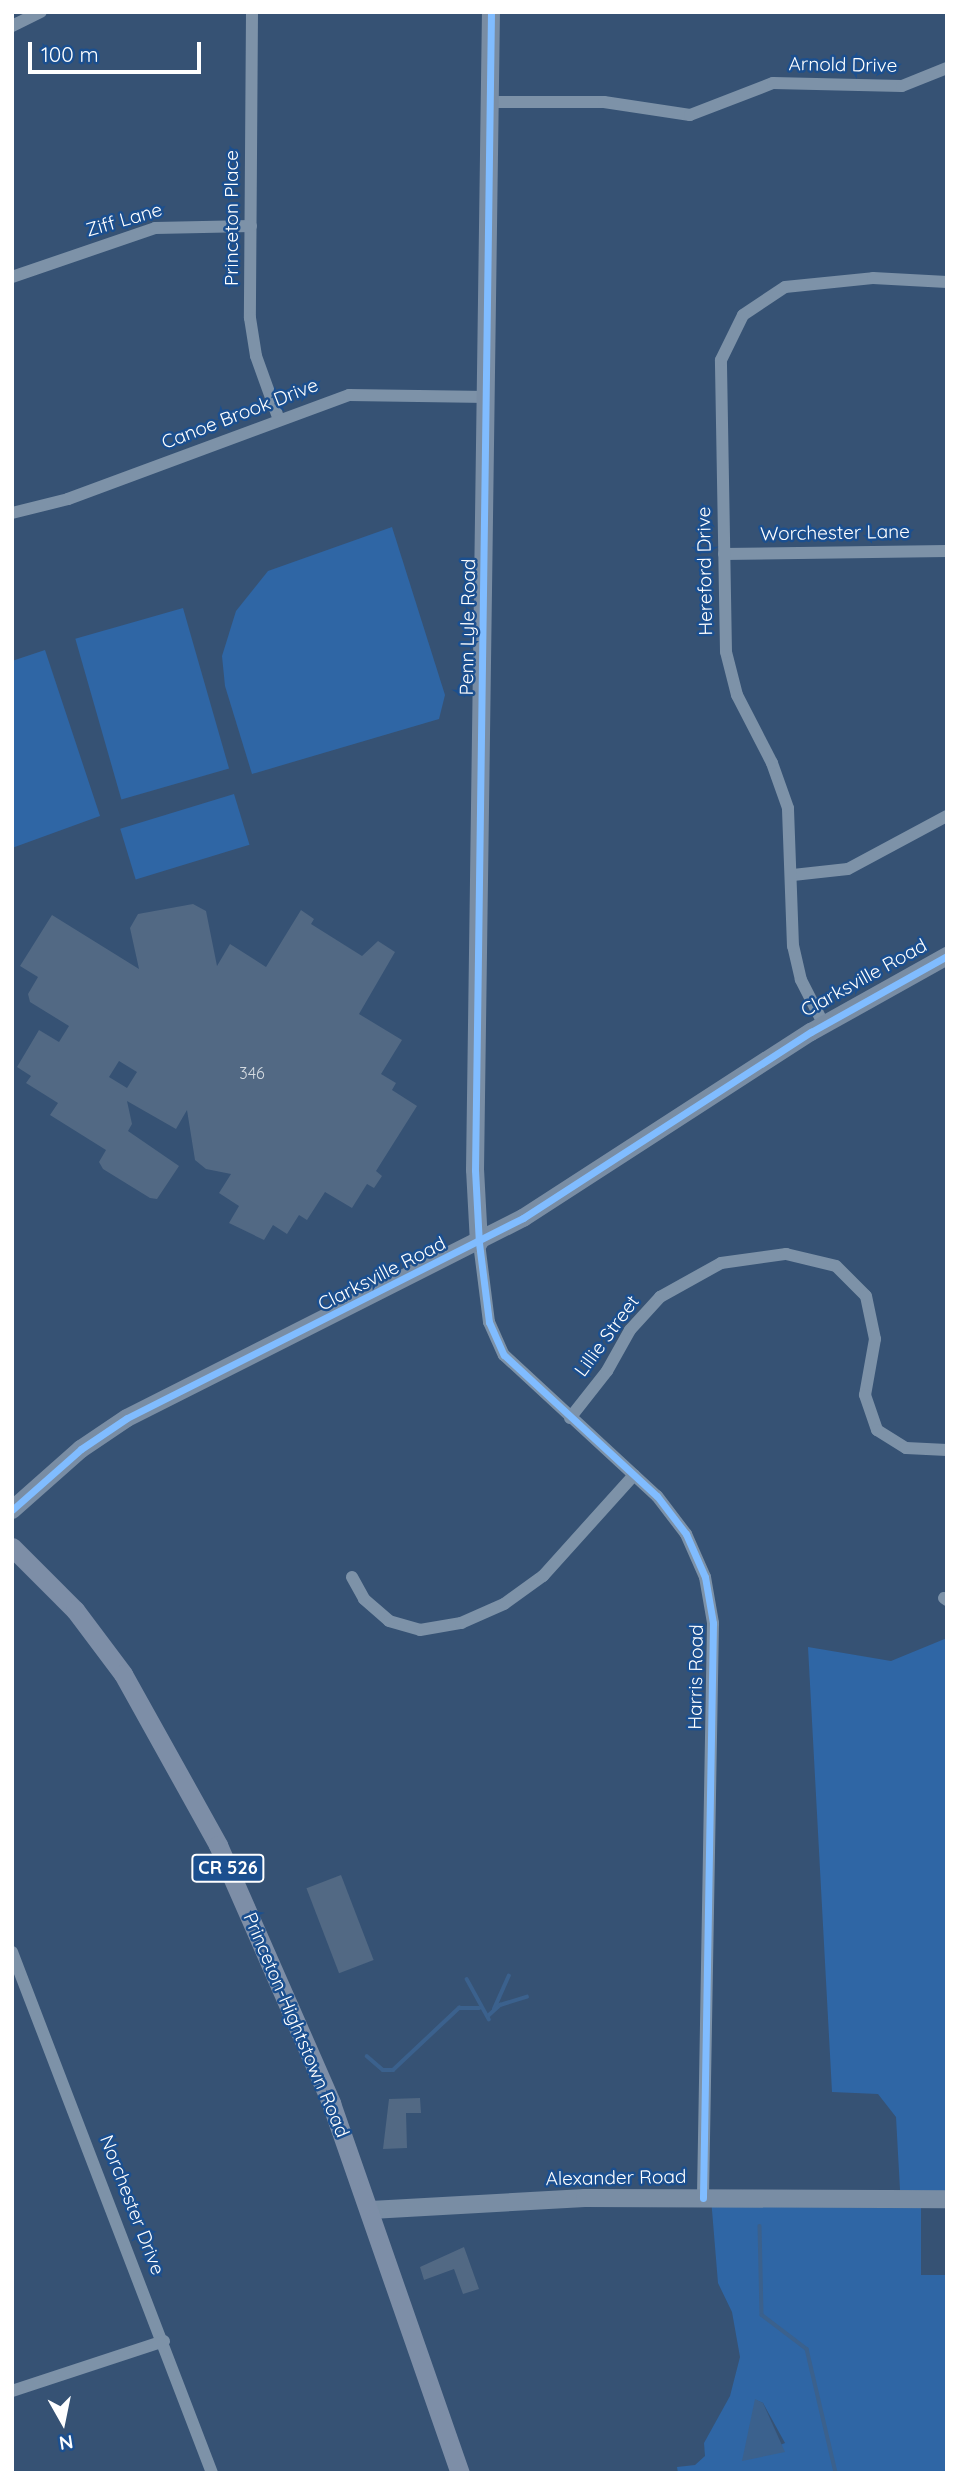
<!DOCTYPE html>
<style>
body{margin:0}
#map{position:relative;width:959px;height:2485px;overflow:hidden;background:#365274;font-family:Quicksand,sans-serif}
div>[style]{position:absolute}
.green>*{inset:0;background:#2f66a5;transform-origin:0 0}
.water>*{inset:0;background:#3b618d}
.stream>*{height:3.5px;margin:-1.75px;padding:0 1.75px;transform-origin:1.75px;border-radius:1.75px;background:#3b618d}
.building>*{inset:0;background:#526984;transform-origin:0 0}
.street>*{height:12px;margin:-6px;padding:0 6px;transform-origin:6px;border-radius:6px;background:#7d92a8}
.secondary>*{height:18px;margin:-9px;padding:0 9px;transform-origin:9px;border-radius:9px;background:#798da4}
.primary>*{height:19px;margin:-9.5px;padding:0 9.5px;transform-origin:9.5px;border-radius:9.5px;background:#7d8ea7}
.cycleway>*{height:7px;margin:-3.5px;padding:0 3.5px;transform-origin:3.5px;border-radius:3.5px;background:#80bcff}
span{translate:-50% -50%;white-space:nowrap;text-align:center;line-height:1.15;-webkit-text-stroke:5px #1b4f8f;paint-order:stroke}
.number-label{font-size:16px;color:#d4dae0}
.number-label span{-webkit-text-stroke-width:0}
.shield-label span{padding:2px 5px;background:#1b4f8f;border:2px solid;border-radius:5px;-webkit-text-stroke-width:0}
.shield-label{font-size:18px;color:#fff;font-weight:700}
.street-label{font-size:19px;color:#fff}
.frame{position:absolute;inset:0;border:14px solid #fff;pointer-events:none}
.north{position:absolute;left:28px;top:2387px;width:70px;height:70px;-webkit-text-stroke:5px #1b4f8f;paint-order:stroke;rotate:171deg;font-size:19px;font-weight:700;line-height:28px;text-align:center;color:#fff}
.north::after{content:'';display:block;margin:auto;width:24px;height:32px;background:#fff;clip-path:polygon(50% 0,100% 100%,50% 72%,0 100%)}
.scale{position:absolute;left:28px;top:42px;width:173px;height:32px;box-sizing:border-box;border:4px solid #fff;border-top:0;padding-left:9px;font-size:21px;line-height:24px;white-space:nowrap;color:#fff;-webkit-text-stroke:5px #1b4f8f;paint-order:stroke}
</style>
<div id="map">
<div class="green">
<div style="clip-path:polygon(392px 527px,445px 695px,439px 719px,252px 774px,225px 686px,222px 656px,236px 611px,268px 571px)"></div>
<div style="left:183px;top:608px;width:167px;height:112px;rotate:74deg"></div>
<div style="clip-path:polygon(45px 650px,100px 816px,12px 848px,12px 661px)"></div>
<div style="left:234px;top:794px;width:53px;height:119px;rotate:73deg"></div>
<div style="clip-path:polygon(947px 1638px,947px 2197px,900px 2190px,896px 2117px,878px 2094px,832px 2092px,808px 1647px,891px 1661px)"></div>
<div style="clip-path:polygon(evenodd,711px 2198px,921px 2199px,921px 2275px,947px 2275px,947px 2473px,678px 2473px,677px 2467px,695px 2465px,705px 2456px,704px 2443px,730px 2396px,740px 2357px,732px 2312px,718px 2283px,711px 2198px,756px 2400px,763px 2403px,785px 2443px,743px 2460px,756px 2400px)"></div>
</div>
<div class="water">
<div style="clip-path:polygon(755px 2399px,763px 2403px,785px 2452px,742px 2461px)"></div>
</div>
<div class="stream">
<div style="left:467px;top:1979px;width:46px;rotate:61.2deg"></div>
<div style="left:494px;top:2009px;width:36px;rotate:-66deg"></div>
<div style="left:489px;top:2015px;width:15px;rotate:-42deg"></div>
<div style="left:500px;top:2005px;width:28px;rotate:-17deg"></div>
<div style="left:367px;top:2056px;width:21px;rotate:41deg"></div>
<div style="left:383px;top:2070px;width:10px"></div>
<div style="left:393px;top:2070px;width:91px;rotate:-43.2deg"></div>
<div style="left:459px;top:2008px;width:20px"></div>
<div style="left:760px;top:2226px;width:89px;rotate:88.7deg"></div>
<div style="left:762px;top:2315px;width:56px;rotate:37.1deg"></div>
<div style="left:807px;top:2349px;width:127px;rotate:76.8deg"></div>
</div>
<div class="building">
<div style="clip-path:polygon(evenodd,193px 904px,206px 911px,217px 966px,230px 944px,266px 967px,301px 910px,314px 919px,311px 924px,362px 956px,378px 941px,395px 952px,359px 1014px,402px 1040px,381px 1074px,396px 1083px,392px 1090px,417px 1106px,376px 1171px,382px 1176px,374px 1188px,367px 1184px,352px 1208px,325px 1192px,307px 1220px,299px 1215px,287px 1234px,273px 1225px,264px 1240px,229px 1223px,239px 1206px,219px 1193px,231px 1174px,206px 1169px,195px 1160px,187px 1110px,176px 1129px,127px 1101px,132px 1124px,128px 1131px,179px 1166px,157px 1199px,150px 1198px,103px 1169px,99px 1162px,106px 1150px,50px 1115px,58px 1103px,26px 1083px,31px 1076px,17px 1067px,39px 1030px,59px 1042px,69px 1026px,30px 1002px,28px 994px,38px 977px,20px 966px,52px 915px,139px 969px,130px 928px,138px 914px,193px 904px,119px 1061px,137px 1072px,127px 1088px,109px 1077px,119px 1061px)"></div>
<div style="left:341px;top:1875px;width:91px;height:37px;rotate:69deg"></div>
<div style="clip-path:polygon(420px 2098px,421px 2113px,406px 2113px,407px 2148px,383px 2149px,389px 2099px)"></div>
<div style="clip-path:polygon(464px 2247px,479px 2289px,463px 2294px,454px 2269px,424px 2280px,420px 2267px)"></div>
</div>
<div class="street">
<div style="left:252px;top:12px;width:306px;rotate:90.4deg"></div>
<div style="left:250px;top:318px;width:38px;rotate:81deg"></div>
<div style="left:256px;top:356px;width:68px;rotate:70.2deg"></div>
<div style="left:12px;top:26px;width:32px;rotate:-26deg"></div>
<div style="left:491px;top:102px;width:113px"></div>
<div style="left:604px;top:102px;width:87px;rotate:8.6deg"></div>
<div style="left:690px;top:115px;width:89px;rotate:-21.1deg"></div>
<div style="left:773px;top:83px;width:129px;rotate:1.3deg"></div>
<div style="left:902px;top:86px;width:48px;rotate:-21.8deg"></div>
<div style="left:12px;top:277px;width:151px;rotate:-18.9deg"></div>
<div style="left:155px;top:228px;width:96px;rotate:-1.2deg"></div>
<div style="left:12px;top:513px;width:58px;rotate:-14deg"></div>
<div style="left:68px;top:499px;width:300px;rotate:-20.3deg"></div>
<div style="left:349px;top:395px;width:139px;rotate:0.8deg"></div>
<div style="left:724px;top:554px;width:223px;rotate:-0.8deg"></div>
<div style="left:793px;top:875px;width:55px;rotate:-6.2deg"></div>
<div style="left:848px;top:869px;width:112px;rotate:-28.2deg"></div>
<div style="left:824px;top:1025px;width:51px;rotate:-117.1deg"></div>
<div style="left:801px;top:980px;width:35px;rotate:-103deg"></div>
<div style="left:793px;top:946px;width:138px;rotate:-92.1deg"></div>
<div style="left:788px;top:808px;width:48px;rotate:-109.6deg"></div>
<div style="left:772px;top:763px;width:76px;rotate:-117.2deg"></div>
<div style="left:737px;top:695px;width:44px;rotate:-104.3deg"></div>
<div style="left:726px;top:652px;width:292px;rotate:-91deg"></div>
<div style="left:721px;top:360px;width:50px;rotate:-63.9deg"></div>
<div style="left:743px;top:315px;width:50px;rotate:-33.7deg"></div>
<div style="left:785px;top:287px;width:88px;rotate:-5.8deg"></div>
<div style="left:873px;top:278px;width:74px;rotate:3.1deg"></div>
<div style="left:479px;top:1243px;width:80px;rotate:82.8deg"></div>
<div style="left:489px;top:1322px;width:36px;rotate:66deg"></div>
<div style="left:504px;top:1355px;width:208px;rotate:42.7deg"></div>
<div style="left:657px;top:1496px;width:48px;rotate:52.7deg"></div>
<div style="left:686px;top:1534px;width:47px;rotate:66.2deg"></div>
<div style="left:705px;top:1577px;width:47px;rotate:80.1deg"></div>
<div style="left:713px;top:1623px;width:575px;rotate:91deg"></div>
<div style="left:570px;top:1418px;width:60px;rotate:-51.8deg"></div>
<div style="left:607px;top:1371px;width:47px;rotate:-60.7deg"></div>
<div style="left:630px;top:1330px;width:45px;rotate:-47.7deg"></div>
<div style="left:660px;top:1297px;width:70px;rotate:-29.1deg"></div>
<div style="left:721px;top:1263px;width:66px;rotate:-7.9deg"></div>
<div style="left:786px;top:1254px;width:51px;rotate:13.5deg"></div>
<div style="left:836px;top:1266px;width:42px;rotate:45deg"></div>
<div style="left:866px;top:1296px;width:44px;rotate:78.2deg"></div>
<div style="left:875px;top:1339px;width:57px;rotate:100.1deg"></div>
<div style="left:865px;top:1395px;width:37px;rotate:71deg"></div>
<div style="left:877px;top:1430px;width:34px;rotate:32deg"></div>
<div style="left:906px;top:1448px;width:41px;rotate:2.8deg"></div>
<div style="left:352px;top:1577px;width:25px;rotate:61deg"></div>
<div style="left:364px;top:1599px;width:33px;rotate:41deg"></div>
<div style="left:389px;top:1621px;width:32px;rotate:16deg"></div>
<div style="left:420px;top:1630px;width:42px;rotate:-9.7deg"></div>
<div style="left:461px;top:1623px;width:47px;rotate:-23.8deg"></div>
<div style="left:504px;top:1604px;width:48px;rotate:-35.7deg"></div>
<div style="left:543px;top:1576px;width:136px;rotate:-48deg"></div>
<div style="left:944px;top:1598px;width:4px;rotate:34deg"></div>
<div style="left:12px;top:1952px;width:558px;rotate:69deg"></div>
<div style="left:12px;top:2391px;width:160px;rotate:-18.2deg"></div>
</div>
<div class="secondary">
<div style="left:479px;top:1243px;width:73px;rotate:-93.1deg"></div>
<div style="left:475px;top:1170px;width:1158px;rotate:-89.21deg"></div>
<div style="left:12px;top:1510px;width:92px;rotate:-41.5deg"></div>
<div style="left:81px;top:1449px;width:55px;rotate:-34deg"></div>
<div style="left:127px;top:1418px;width:444px;rotate:-26.8deg"></div>
<div style="left:523px;top:1218px;width:343px;rotate:-32.9deg"></div>
<div style="left:811px;top:1032px;width:156px;rotate:-29.2deg"></div>
<div style="left:371px;top:2210px;width:214px;rotate:-3.2deg"></div>
<div style="left:585px;top:2198px;width:362px;rotate:0.2deg"></div>
</div>
<div class="primary">
<div style="left:12px;top:1547px;width:89px;rotate:45deg"></div>
<div style="left:75px;top:1610px;width:80px;rotate:53.1deg"></div>
<div style="left:123px;top:1674px;width:196px;rotate:60.9deg"></div>
<div style="left:218px;top:1845px;width:282px;rotate:66.3deg"></div>
<div style="left:331px;top:2103px;width:392px;rotate:70.8deg"></div>
</div>
<div class="cycleway">
<div style="left:491px;top:12px;width:1158px;rotate:90.79deg"></div>
<div style="left:475px;top:1170px;width:73px;rotate:86.9deg"></div>
<div style="left:479px;top:1243px;width:80px;rotate:82.8deg"></div>
<div style="left:489px;top:1322px;width:36px;rotate:66deg"></div>
<div style="left:504px;top:1355px;width:208px;rotate:42.7deg"></div>
<div style="left:657px;top:1496px;width:48px;rotate:52.7deg"></div>
<div style="left:686px;top:1534px;width:47px;rotate:66.2deg"></div>
<div style="left:705px;top:1577px;width:47px;rotate:80.1deg"></div>
<div style="left:713px;top:1623px;width:575px;rotate:91deg"></div>
<div style="left:12px;top:1510px;width:92px;rotate:-41.5deg"></div>
<div style="left:81px;top:1449px;width:55px;rotate:-34deg"></div>
<div style="left:127px;top:1418px;width:444px;rotate:-26.8deg"></div>
<div style="left:523px;top:1218px;width:343px;rotate:-32.9deg"></div>
<div style="left:811px;top:1032px;width:156px;rotate:-29.2deg"></div>
</div>
<div class="number-label">
<span style="left:252px;top:1073px">346</span>
</div>
<div class="shield-label">
<span style="left:228px;top:1868px">CR 526</span>
</div>
<div class="street-label">
<span style="left:843px;top:65px;rotate:1deg">Arnold Drive</span>
<span style="left:232px;top:218px;rotate:-90deg">Princeton Place</span>
<span style="left:124px;top:220px;rotate:-16deg">Ziff Lane</span>
<span style="left:240px;top:414px;rotate:-21deg">Canoe Brook Drive</span>
<span style="left:835px;top:533px;rotate:-1deg">Worchester Lane</span>
<span style="left:705px;top:571px;rotate:-91deg">Hereford Drive</span>
<span style="left:468px;top:627px;rotate:-89deg">Penn Lyle Road</span>
<span style="left:864px;top:978px;rotate:-29deg">Clarksville Road</span>
<span style="left:382px;top:1274px;rotate:-27deg">Clarksville Road</span>
<span style="left:607px;top:1336px;rotate:-54deg">Lillie Street</span>
<span style="left:696px;top:1677px;rotate:-89deg">Harris Road</span>
<span style="left:296px;top:2025px;rotate:67deg">Princeton-Hightstown Road</span>
<span style="left:616px;top:2178px;rotate:-1deg">Alexander Road</span>
<span style="left:132px;top:2205px;rotate:69deg">Norchester Drive</span>
</div>
<div class="frame"></div>
<div class="north">N</div>
<div class="scale">100 m</div>
</div>
